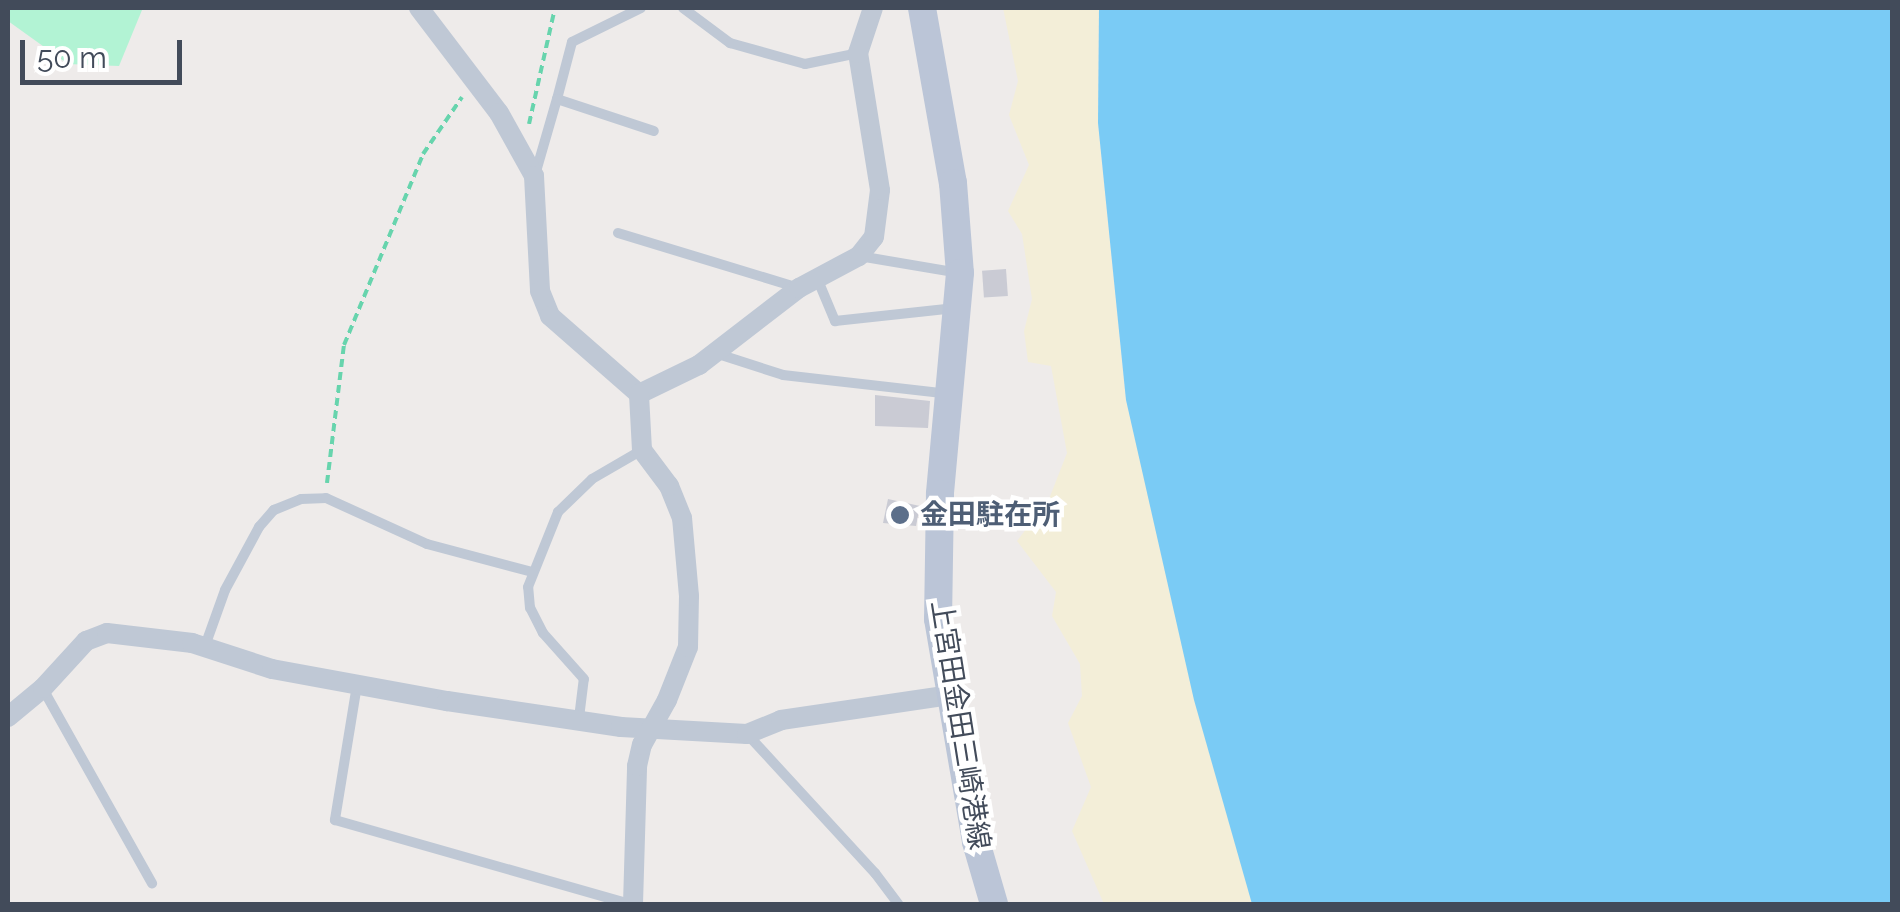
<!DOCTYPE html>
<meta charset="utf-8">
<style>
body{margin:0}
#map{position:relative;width:1900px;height:912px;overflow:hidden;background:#eeebea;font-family:Raleway,"Noto Sans JP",sans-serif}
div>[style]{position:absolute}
.green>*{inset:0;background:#b2f3d4}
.sand>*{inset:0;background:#f3eed8}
.water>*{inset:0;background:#7acbf5}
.building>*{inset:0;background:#cacbd4;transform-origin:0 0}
.path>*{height:4px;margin-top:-2px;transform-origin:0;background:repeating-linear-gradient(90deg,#67d4ad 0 8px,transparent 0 13px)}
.service>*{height:10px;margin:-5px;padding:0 5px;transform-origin:5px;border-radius:5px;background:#bfc8d5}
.minor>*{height:20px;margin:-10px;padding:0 10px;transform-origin:10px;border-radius:10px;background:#bfc8d5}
.secondary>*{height:28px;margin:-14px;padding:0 14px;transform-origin:14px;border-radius:14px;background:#bbc5d7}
.dots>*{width:28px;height:28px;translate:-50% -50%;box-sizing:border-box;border:5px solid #fff;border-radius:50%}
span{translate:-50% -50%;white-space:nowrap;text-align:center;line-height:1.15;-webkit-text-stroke:9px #fff;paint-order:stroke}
.service-label{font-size:28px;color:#4e5e75;font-weight:700}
.left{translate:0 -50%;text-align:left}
.street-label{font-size:28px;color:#424b5a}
.frame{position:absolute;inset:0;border:10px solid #424b5a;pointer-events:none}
.scale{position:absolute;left:20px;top:40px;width:162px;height:45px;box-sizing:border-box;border:5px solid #424b5a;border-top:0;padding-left:12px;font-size:30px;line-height:35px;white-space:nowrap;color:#424b5a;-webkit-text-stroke:8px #fff;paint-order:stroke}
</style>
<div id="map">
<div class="green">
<div style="clip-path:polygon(8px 8px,141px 8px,142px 10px,119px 66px,68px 64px,8px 21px)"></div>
</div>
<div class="sand">
<div style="clip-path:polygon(1003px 8px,1099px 8px,1098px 123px,1126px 400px,1252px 904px,1104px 904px,1072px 831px,1091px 787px,1068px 723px,1082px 696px,1080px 664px,1052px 616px,1056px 592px,1017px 541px,1049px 499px,1067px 453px,1051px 366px,1028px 362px,1024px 331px,1032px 299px,1022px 234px,1008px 211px,1029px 165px,1009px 115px,1018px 81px)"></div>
</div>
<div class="water">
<div style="clip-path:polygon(1099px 8px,1892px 8px,1892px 904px,1252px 904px,1194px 700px,1126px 400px,1098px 123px)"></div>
</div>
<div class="building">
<div style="left:1006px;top:269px;width:27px;height:24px;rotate:86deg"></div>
<div style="clip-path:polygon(875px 395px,930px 401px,928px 428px,875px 426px)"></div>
<div style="clip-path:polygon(888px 499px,920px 506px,916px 526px,883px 523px)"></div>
</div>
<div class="path">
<div style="left:529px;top:124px;width:119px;rotate:-77.4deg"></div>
<div style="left:327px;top:483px;width:139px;rotate:-83deg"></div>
<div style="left:344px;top:345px;width:207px;rotate:-67.5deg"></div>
<div style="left:423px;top:154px;width:69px;rotate:-55.6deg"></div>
</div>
<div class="service">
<div style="left:641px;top:8px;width:77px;rotate:153.8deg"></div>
<div style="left:572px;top:42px;width:59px;rotate:104.7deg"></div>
<div style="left:557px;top:99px;width:102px;rotate:18.3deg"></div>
<div style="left:683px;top:8px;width:59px;rotate:36.7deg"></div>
<div style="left:730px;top:43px;width:78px;rotate:15.6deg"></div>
<div style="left:805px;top:64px;width:54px;rotate:-11.7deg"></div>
<div style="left:535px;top:175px;width:79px;rotate:-73.9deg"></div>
<div style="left:618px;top:233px;width:189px;rotate:16.9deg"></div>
<div style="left:859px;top:256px;width:101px;rotate:9.6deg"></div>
<div style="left:817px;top:278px;width:47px;rotate:67.3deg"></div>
<div style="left:835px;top:321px;width:121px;rotate:-6.2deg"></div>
<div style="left:715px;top:353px;width:71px;rotate:17.9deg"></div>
<div style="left:783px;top:375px;width:167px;rotate:6.5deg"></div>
<div style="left:205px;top:646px;width:59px;rotate:-70.3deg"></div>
<div style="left:225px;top:590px;width:72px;rotate:-61.6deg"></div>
<div style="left:259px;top:527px;width:23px;rotate:-49deg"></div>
<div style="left:274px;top:510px;width:29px;rotate:-22deg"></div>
<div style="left:301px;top:499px;width:25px;rotate:-2deg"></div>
<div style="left:326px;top:498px;width:111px;rotate:24.5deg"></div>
<div style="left:427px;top:544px;width:109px;rotate:14.9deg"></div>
<div style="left:357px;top:685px;width:137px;rotate:99.3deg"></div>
<div style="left:335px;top:820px;width:306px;rotate:15.9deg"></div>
<div style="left:43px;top:689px;width:223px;rotate:60.7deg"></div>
<div style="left:579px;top:718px;width:39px;rotate:-83deg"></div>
<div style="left:584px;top:679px;width:62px;rotate:-131.7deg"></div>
<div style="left:543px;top:633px;width:28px;rotate:-117deg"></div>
<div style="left:530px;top:608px;width:21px;rotate:-95deg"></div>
<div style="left:528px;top:587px;width:81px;rotate:-68.2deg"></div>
<div style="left:558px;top:512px;width:47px;rotate:-44.1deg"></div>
<div style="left:592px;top:479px;width:58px;rotate:-30.1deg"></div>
<div style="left:748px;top:735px;width:188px;rotate:47.4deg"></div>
<div style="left:875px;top:873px;width:39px;rotate:53deg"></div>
</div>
<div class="minor">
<div style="left:419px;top:8px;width:132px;rotate:52.7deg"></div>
<div style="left:499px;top:113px;width:72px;rotate:60.9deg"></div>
<div style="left:534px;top:176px;width:115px;rotate:87deg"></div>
<div style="left:540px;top:291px;width:27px;rotate:68deg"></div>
<div style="left:550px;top:316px;width:118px;rotate:41.2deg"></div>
<div style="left:639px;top:394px;width:67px;rotate:-25.8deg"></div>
<div style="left:699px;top:365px;width:126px;rotate:-37.6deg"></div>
<div style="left:799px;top:288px;width:68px;rotate:-28.1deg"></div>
<div style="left:859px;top:256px;width:24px;rotate:-52deg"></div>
<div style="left:874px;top:237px;width:47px;rotate:-82.7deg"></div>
<div style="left:880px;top:190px;width:139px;rotate:-99.1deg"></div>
<div style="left:858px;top:53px;width:47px;rotate:-71.6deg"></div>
<div style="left:8px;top:717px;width:45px;rotate:-39.6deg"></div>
<div style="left:43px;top:688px;width:64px;rotate:-47.5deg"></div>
<div style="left:86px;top:641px;width:22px;rotate:-21deg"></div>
<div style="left:107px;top:633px;width:86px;rotate:6.7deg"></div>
<div style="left:192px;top:643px;width:84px;rotate:18deg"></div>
<div style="left:272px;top:669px;width:178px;rotate:10.4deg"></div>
<div style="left:447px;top:701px;width:176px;rotate:8.5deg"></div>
<div style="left:621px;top:727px;width:126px;rotate:3.2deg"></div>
<div style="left:747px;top:734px;width:37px;rotate:-22deg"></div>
<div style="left:781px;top:720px;width:172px;rotate:-8.4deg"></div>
<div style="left:633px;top:904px;width:138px;rotate:-88.3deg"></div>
<div style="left:637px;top:766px;width:22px;rotate:-77deg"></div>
<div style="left:642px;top:745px;width:51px;rotate:-60.9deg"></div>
<div style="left:667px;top:700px;width:57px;rotate:-68.4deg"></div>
<div style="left:688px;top:647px;width:51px;rotate:-88.9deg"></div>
<div style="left:689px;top:596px;width:78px;rotate:-95.1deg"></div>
<div style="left:682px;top:518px;width:35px;rotate:-112deg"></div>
<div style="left:669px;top:486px;width:45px;rotate:-126.9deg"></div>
<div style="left:642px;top:450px;width:56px;rotate:-93.1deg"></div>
</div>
<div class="secondary">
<div style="left:922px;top:8px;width:178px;rotate:80deg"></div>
<div style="left:953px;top:183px;width:90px;rotate:85.6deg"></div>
<div style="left:960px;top:273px;width:222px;rotate:95.2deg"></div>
<div style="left:940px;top:494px;width:125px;rotate:90.9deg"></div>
<div style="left:938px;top:619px;width:226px;rotate:80.3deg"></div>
<div style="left:976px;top:842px;width:65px;rotate:73.8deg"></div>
</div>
<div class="dots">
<div style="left:900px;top:515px;background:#5c6f8a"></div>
</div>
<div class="service-label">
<span class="left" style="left:920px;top:515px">金田駐在所</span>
</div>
<div class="street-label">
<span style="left:960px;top:725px;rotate:81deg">上宮田金田三崎港線</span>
</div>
<div class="frame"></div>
<div class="scale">50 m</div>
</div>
